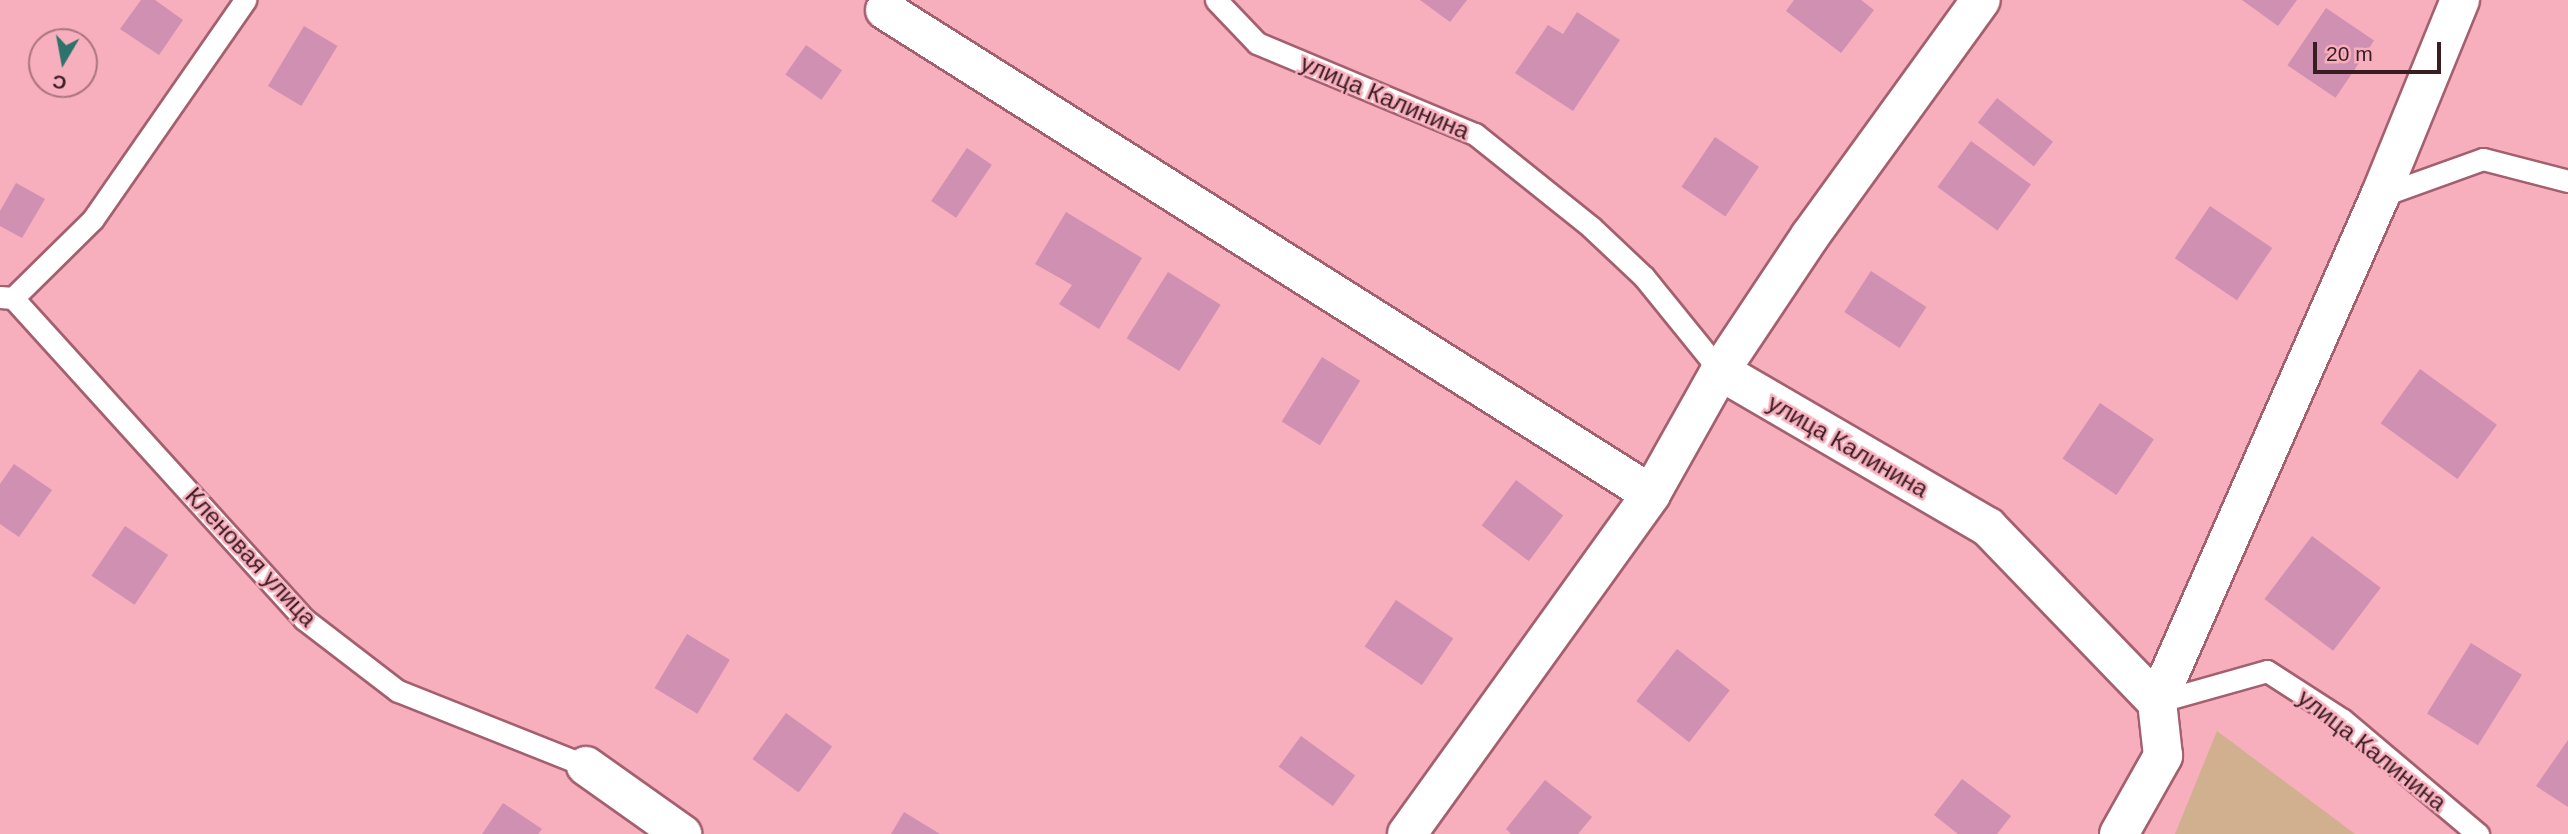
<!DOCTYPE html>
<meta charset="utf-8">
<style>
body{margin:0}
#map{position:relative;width:2568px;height:834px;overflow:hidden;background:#f7aebd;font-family:Arial,sans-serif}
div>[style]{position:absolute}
.green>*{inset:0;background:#d1b090}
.building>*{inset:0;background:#cf90b2;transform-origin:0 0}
.roads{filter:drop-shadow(2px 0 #a3606f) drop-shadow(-2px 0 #a3606f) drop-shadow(0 2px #a3606f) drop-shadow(0 -2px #a3606f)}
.lane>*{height:21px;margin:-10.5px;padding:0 10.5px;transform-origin:10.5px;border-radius:10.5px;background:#fff}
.street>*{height:38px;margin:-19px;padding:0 19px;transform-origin:19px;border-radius:19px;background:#fff}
span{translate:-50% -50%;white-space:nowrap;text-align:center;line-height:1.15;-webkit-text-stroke:5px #f7aebd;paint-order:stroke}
.street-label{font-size:24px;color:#391d23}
.north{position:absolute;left:28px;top:28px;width:70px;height:70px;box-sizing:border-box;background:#f7aebd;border:2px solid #ab747f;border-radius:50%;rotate:190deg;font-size:19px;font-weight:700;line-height:28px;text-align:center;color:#391d23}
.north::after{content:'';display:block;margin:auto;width:24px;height:32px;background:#2b736b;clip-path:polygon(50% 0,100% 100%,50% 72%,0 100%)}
.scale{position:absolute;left:2313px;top:42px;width:128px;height:32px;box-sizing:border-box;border:4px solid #391d23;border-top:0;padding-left:9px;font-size:21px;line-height:24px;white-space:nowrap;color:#391d23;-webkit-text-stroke:5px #f7aebd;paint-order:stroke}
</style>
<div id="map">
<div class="green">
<div style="clip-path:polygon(2217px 731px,2355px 834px,2175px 834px)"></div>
</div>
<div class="building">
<div style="clip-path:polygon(141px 0,155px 0,183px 20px,159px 55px,120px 29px)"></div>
<div style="clip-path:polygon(1420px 0,1467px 0,1450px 22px)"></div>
<div style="clip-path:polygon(1794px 0,1861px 0,1874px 10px,1841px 53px,1786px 11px)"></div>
<div style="clip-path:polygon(2242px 0,2297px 0,2278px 26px)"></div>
<div style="left:2326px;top:8px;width:58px;height:69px;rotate:34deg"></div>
<div style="clip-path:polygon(1577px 12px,1620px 40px,1573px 111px,1515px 73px,1548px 25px,1563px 34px)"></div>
<div style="left:304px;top:26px;width:39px;height:70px;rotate:31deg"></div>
<div style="left:806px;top:45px;width:44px;height:36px;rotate:35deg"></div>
<div style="left:1997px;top:98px;width:71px;height:31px;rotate:38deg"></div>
<div style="left:1715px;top:137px;width:53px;height:60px;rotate:34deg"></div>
<div style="left:1971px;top:141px;width:74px;height:57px;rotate:36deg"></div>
<div style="left:967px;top:148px;width:30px;height:64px;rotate:34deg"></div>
<div style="clip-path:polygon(16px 183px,45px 199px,22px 238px,0 226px,0 211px)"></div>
<div style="left:2210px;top:206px;width:75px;height:63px;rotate:34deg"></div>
<div style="clip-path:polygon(1066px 212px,1142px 258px,1099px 329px,1059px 304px,1072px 285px,1035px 264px)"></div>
<div style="left:1871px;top:271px;width:66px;height:49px;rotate:33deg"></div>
<div style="left:1168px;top:272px;width:62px;height:78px;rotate:32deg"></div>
<div style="left:1322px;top:357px;width:45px;height:76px;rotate:32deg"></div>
<div style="left:2420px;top:369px;width:95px;height:67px;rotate:36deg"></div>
<div style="left:2100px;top:403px;width:65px;height:67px;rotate:34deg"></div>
<div style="clip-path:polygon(14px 464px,52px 490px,19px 537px,0 524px,0 484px)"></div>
<div style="left:1516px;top:480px;width:59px;height:57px;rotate:37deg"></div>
<div style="left:125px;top:526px;width:52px;height:60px;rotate:34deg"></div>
<div style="left:2312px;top:536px;width:86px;height:79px;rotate:37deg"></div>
<div style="left:1396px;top:600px;width:69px;height:56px;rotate:34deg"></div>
<div style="left:687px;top:634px;width:50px;height:63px;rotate:31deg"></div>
<div style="left:2471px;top:643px;width:60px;height:83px;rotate:32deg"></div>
<div style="left:1677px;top:649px;width:67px;height:66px;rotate:38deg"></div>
<div style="left:786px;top:713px;width:57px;height:57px;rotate:36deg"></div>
<div style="left:1301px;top:736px;width:67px;height:38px;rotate:36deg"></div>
<div style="clip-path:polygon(2568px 740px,2568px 807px,2536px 786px)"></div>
<div style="clip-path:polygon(1962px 779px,2011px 816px,1997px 834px,1958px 834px,1934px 815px)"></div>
<div style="clip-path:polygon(1545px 780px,1592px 817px,1578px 834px,1511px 834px,1506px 829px)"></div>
<div style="clip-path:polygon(503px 803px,542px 829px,538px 834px,482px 834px)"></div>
<div style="clip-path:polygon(904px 812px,940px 834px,891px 834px)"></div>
</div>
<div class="roads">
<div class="lane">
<div style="left:1216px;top:0;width:59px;rotate:46.4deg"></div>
<div style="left:1257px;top:43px;width:236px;rotate:22.7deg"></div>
<div style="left:1475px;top:134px;width:149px;rotate:38.7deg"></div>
<div style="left:1591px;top:227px;width:73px;rotate:43.3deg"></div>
<div style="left:1644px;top:277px;width:121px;rotate:51deg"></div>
<div style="left:2380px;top:196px;width:109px;rotate:-19.8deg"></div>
<div style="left:2483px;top:159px;width:88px;rotate:14.5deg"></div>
<div style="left:0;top:297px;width:13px;rotate:4deg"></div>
<div style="left:13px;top:298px;width:112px;rotate:-44.6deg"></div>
<div style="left:93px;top:219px;width:267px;rotate:-55.2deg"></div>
<div style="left:13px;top:298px;width:433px;rotate:47.8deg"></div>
<div style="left:304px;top:619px;width:118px;rotate:37.5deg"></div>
<div style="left:398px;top:691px;width:202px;rotate:21.7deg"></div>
<div style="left:2157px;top:702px;width:114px;rotate:-15.7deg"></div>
<div style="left:2267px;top:671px;width:90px;rotate:32.8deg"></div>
<div style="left:2343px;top:720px;width:177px;rotate:40.2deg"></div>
</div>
<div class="street">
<div style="left:885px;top:10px;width:906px;rotate:32.29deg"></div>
<div style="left:1720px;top:371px;width:310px;rotate:30.2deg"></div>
<div style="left:1988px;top:527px;width:243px;rotate:46deg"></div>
<div style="left:586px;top:766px;width:118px;rotate:35.3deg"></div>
<div style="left:1407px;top:834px;width:418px;rotate:-54.3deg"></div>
<div style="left:1651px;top:494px;width:141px;rotate:-60.7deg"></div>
<div style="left:1720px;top:371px;width:162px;rotate:-56.3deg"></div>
<div style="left:1810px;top:236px;width:291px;rotate:-54.1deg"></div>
<div style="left:2119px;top:834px;width:90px;rotate:-60.6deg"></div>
<div style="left:2163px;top:756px;width:54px;rotate:-96.3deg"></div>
<div style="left:2157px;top:702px;width:553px;rotate:-66.22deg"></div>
<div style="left:2380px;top:196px;width:212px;rotate:-67.8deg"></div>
</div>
</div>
<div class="street-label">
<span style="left:1385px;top:97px;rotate:23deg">улица Калинина</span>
<span style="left:1848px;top:446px;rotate:30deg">улица Калинина</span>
<span style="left:251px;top:557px;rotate:47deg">Кленовая улица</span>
<span style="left:2372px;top:750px;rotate:38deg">улица Калинина</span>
</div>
<div class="north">С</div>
<div class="scale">20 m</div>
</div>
